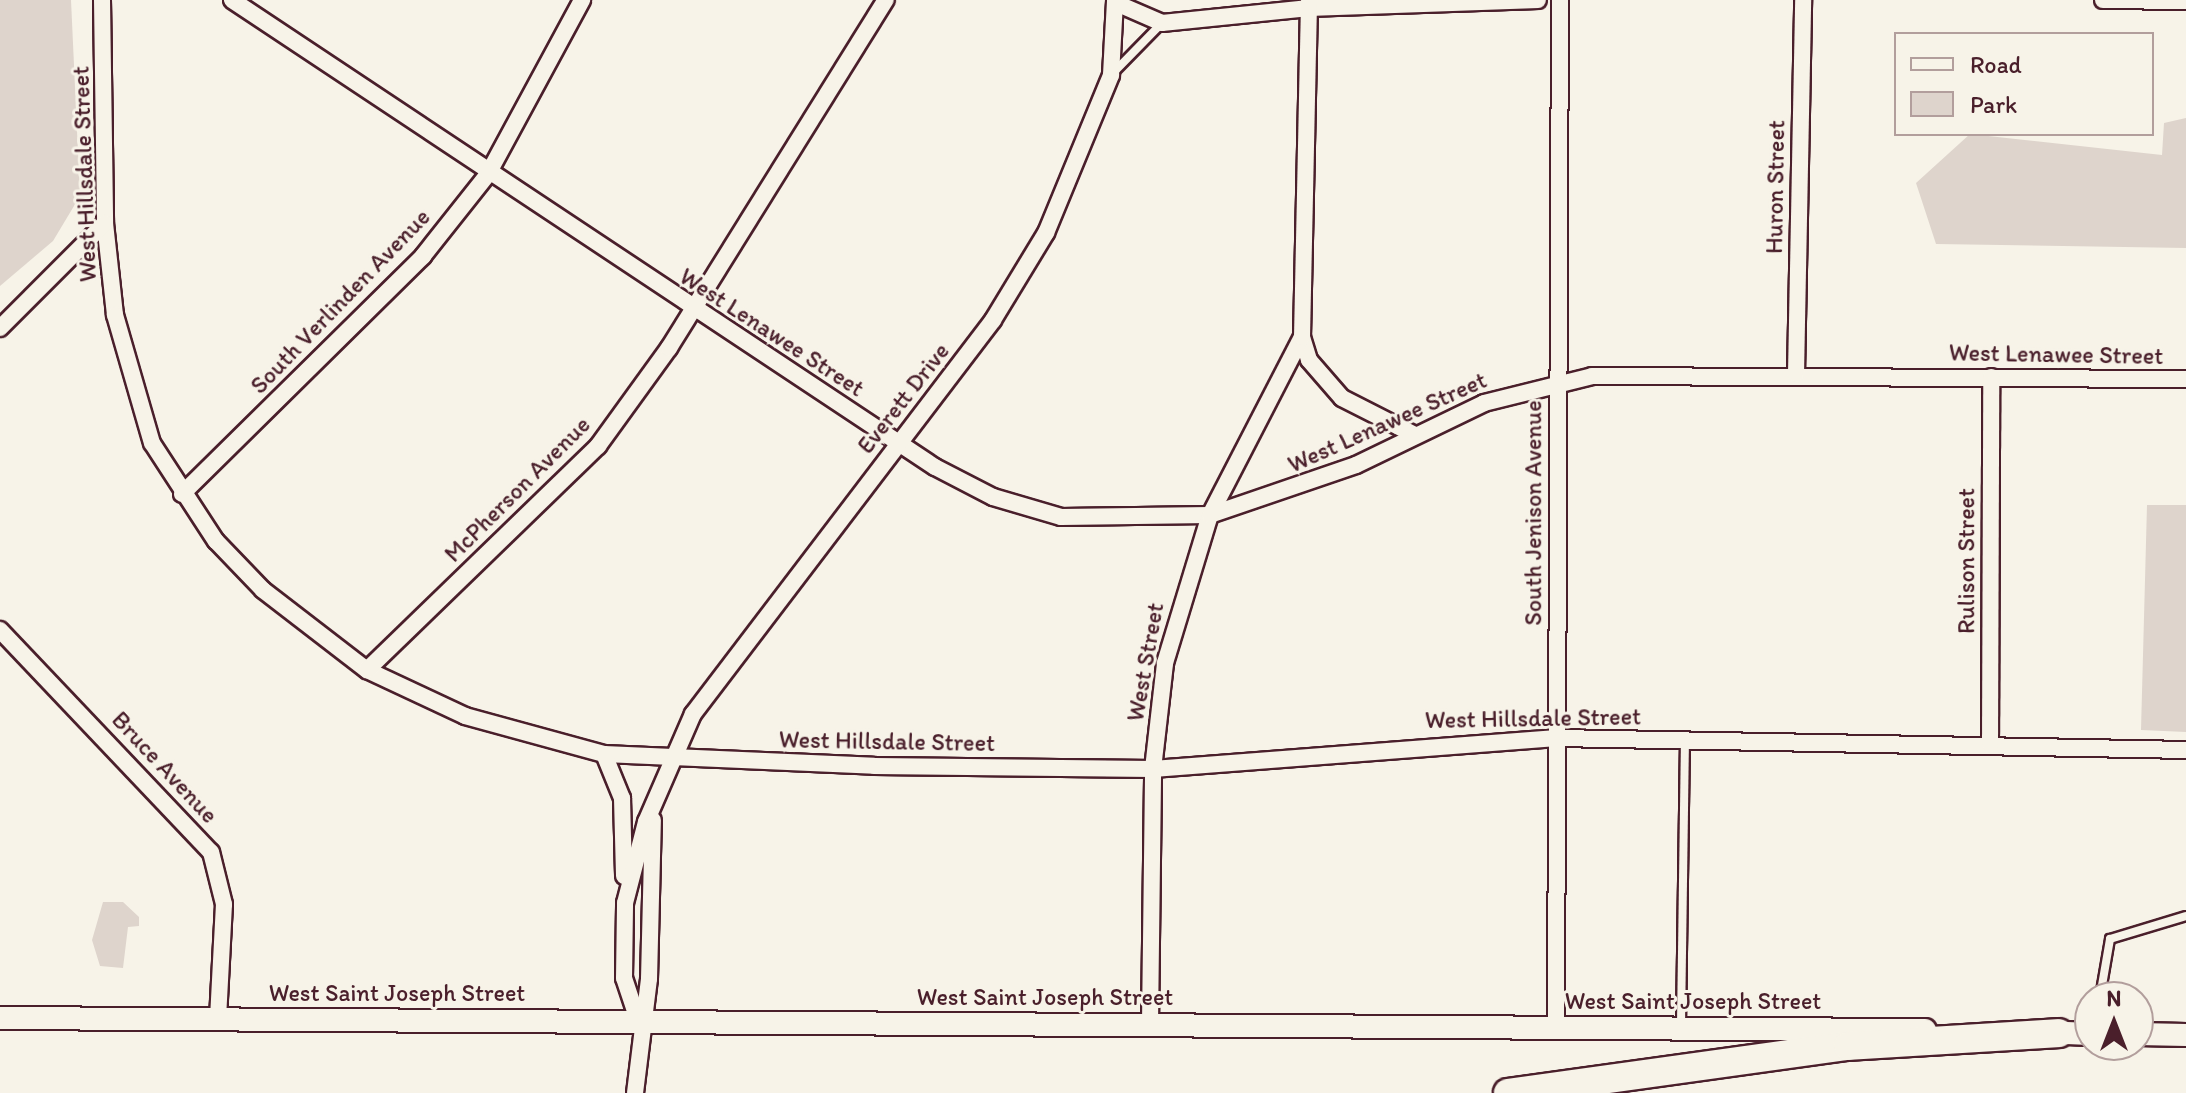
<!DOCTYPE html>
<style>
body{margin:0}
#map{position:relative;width:2186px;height:1093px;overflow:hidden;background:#f7f3e8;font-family:Itim,sans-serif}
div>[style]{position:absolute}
.green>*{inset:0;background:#ded4cc}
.roads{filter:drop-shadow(2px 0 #4a1f2b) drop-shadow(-2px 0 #4a1f2b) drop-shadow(0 2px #4a1f2b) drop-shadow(0 -2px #4a1f2b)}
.lane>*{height:8px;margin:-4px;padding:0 4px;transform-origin:4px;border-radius:4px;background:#f7f3e8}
.street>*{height:16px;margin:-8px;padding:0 8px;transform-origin:8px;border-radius:8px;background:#f7f3e8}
.secondary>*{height:22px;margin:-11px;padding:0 11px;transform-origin:11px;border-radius:11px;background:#f7f3e8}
.highway>*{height:28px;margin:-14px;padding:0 14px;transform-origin:14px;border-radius:14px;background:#f7f3e8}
span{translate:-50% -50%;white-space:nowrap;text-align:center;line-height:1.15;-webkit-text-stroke:6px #f7f3e8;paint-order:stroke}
.street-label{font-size:24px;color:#4a1f2b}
.legend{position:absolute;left:1894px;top:32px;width:260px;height:104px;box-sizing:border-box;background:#f7f3e8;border:2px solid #b29e9c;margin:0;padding:10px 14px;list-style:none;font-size:24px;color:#4a1f2b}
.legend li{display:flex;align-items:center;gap:16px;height:40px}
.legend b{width:40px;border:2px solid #b29e9c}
.north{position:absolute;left:2074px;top:981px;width:80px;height:80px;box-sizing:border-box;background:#f7f3e8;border:2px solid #b29e9c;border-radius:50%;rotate:0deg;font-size:22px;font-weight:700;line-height:32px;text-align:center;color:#4a1f2b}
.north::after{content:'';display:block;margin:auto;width:28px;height:36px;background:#4a1f2b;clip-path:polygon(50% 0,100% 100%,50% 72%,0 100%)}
</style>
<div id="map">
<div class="green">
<div style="clip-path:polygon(0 0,71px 0,80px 196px,53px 241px,0 286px)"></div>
<div style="clip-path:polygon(2186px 118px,2186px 248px,1936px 244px,1916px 183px,1970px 134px,2162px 155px,2164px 123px)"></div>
<div style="clip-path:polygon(2147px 505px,2186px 505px,2186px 732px,2141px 730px)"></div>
<div style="clip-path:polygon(103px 902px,123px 902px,139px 917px,139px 926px,128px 927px,123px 968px,100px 966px,92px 940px)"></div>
</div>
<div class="roads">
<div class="lane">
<div style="left:1114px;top:72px;width:69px;rotate:-45.6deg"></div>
<div style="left:2100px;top:997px;width:59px;rotate:-80.2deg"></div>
<div style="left:2110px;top:939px;width:79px;rotate:-16.8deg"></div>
<div style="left:1681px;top:1024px;width:284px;rotate:-89.2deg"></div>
</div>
<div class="street">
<div style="left:102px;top:0;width:223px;rotate:89.2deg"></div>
<div style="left:105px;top:223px;width:93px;rotate:83.8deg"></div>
<div style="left:115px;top:315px;width:133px;rotate:73.9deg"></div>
<div style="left:152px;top:443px;width:117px;rotate:56.9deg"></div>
<div style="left:216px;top:541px;width:68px;rotate:46.2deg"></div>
<div style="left:263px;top:590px;width:131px;rotate:37.6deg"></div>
<div style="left:367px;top:670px;width:108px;rotate:25.1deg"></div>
<div style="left:465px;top:716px;width:144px;rotate:15.3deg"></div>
<div style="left:604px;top:754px;width:270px;rotate:2.5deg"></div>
<div style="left:874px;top:766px;width:279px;rotate:0.6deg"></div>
<div style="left:1153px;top:769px;width:405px;rotate:-4.4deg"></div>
<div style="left:1557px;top:738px;width:629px;rotate:1.09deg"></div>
<div style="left:232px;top:0;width:844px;rotate:33.6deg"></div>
<div style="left:935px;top:467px;width:65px;rotate:27.3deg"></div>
<div style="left:993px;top:497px;width:71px;rotate:16.4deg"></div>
<div style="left:1061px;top:517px;width:149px;rotate:-0.8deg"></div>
<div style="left:1210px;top:515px;width:154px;rotate:-18.9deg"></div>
<div style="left:1356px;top:465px;width:142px;rotate:-25.8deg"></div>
<div style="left:1484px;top:403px;width:111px;rotate:-14deg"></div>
<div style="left:1592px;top:376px;width:594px;rotate:0.29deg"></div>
<div style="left:2103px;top:0;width:83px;rotate:0.7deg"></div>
<div style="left:1116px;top:3px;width:50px;rotate:23.5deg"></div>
<div style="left:1162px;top:23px;width:148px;rotate:-5.8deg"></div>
<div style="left:1309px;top:8px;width:229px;rotate:-2deg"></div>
<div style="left:0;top:328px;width:148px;rotate:-45deg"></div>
<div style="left:1302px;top:337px;width:24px;rotate:73deg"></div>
<div style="left:1309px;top:360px;width:50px;rotate:49deg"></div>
<div style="left:1342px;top:398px;width:82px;rotate:26.9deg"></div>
<div style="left:1796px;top:374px;width:374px;rotate:-88.9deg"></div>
<div style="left:182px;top:494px;width:339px;rotate:-44.6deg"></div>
<div style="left:423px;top:256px;width:105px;rotate:-51.6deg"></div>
<div style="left:488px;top:174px;width:198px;rotate:-61.6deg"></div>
<div style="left:0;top:630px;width:306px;rotate:46.5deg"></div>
<div style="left:211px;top:852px;width:54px;rotate:76deg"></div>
<div style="left:224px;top:904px;width:114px;rotate:93deg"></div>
<div style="left:367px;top:670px;width:322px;rotate:-44.1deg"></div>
<div style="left:598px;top:446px;width:121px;rotate:-54.1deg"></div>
<div style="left:669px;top:348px;width:410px;rotate:-58.1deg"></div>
<div style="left:1990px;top:744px;width:367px;rotate:-89.8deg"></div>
<div style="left:604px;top:754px;width:48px;rotate:67.8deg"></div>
<div style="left:622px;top:798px;width:78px;rotate:88.5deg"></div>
<div style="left:638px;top:1020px;width:44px;rotate:-108.4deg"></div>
<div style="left:624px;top:978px;width:75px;rotate:-89.2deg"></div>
<div style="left:625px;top:903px;width:84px;rotate:-75.5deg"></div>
<div style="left:646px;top:822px;width:118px;rotate:-66.5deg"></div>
<div style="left:693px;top:714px;width:495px;rotate:-52.7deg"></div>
<div style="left:993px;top:320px;width:102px;rotate:-58.7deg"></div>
<div style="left:1046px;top:233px;width:171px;rotate:-67.6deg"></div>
<div style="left:1111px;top:75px;width:75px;rotate:-86.9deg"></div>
<div style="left:1150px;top:1024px;width:255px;rotate:-89.3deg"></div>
<div style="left:1153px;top:769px;width:107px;rotate:-83.5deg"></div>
<div style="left:1165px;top:663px;width:155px;rotate:-73.1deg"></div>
<div style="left:1210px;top:515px;width:200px;rotate:-62.7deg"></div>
<div style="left:1302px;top:337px;width:337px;rotate:-88.8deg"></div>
<div style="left:1556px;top:1027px;width:1027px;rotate:-89.78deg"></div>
<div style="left:635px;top:1093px;width:115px;rotate:-83deg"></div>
<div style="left:649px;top:979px;width:159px;rotate:-88.6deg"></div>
</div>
<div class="secondary">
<div style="left:0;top:1018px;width:1925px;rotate:0.36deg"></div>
<div style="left:2043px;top:1032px;width:47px;rotate:2.4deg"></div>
<div style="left:2138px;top:1034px;width:48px;rotate:1.2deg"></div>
</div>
<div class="highway">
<div style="left:1508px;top:1093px;width:343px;rotate:-7.9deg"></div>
<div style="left:1848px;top:1046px;width:211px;rotate:-3.5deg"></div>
</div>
</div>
<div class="street-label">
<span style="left:84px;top:174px;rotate:-92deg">West Hillsdale Street</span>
<span style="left:1775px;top:187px;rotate:-89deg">Huron Street</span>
<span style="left:340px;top:301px;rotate:-46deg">South Verlinden Avenue</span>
<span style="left:772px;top:332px;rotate:33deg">West Lenawee Street</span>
<span style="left:2056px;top:354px;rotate:1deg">West Lenawee Street</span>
<span style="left:903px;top:398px;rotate:-52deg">Everett Drive</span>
<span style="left:1387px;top:422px;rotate:-24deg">West Lenawee Street</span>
<span style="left:517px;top:489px;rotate:-45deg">McPherson Avenue</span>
<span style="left:1533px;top:513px;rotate:-90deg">South Jenison Avenue</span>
<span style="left:1966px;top:561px;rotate:-90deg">Rulison Street</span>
<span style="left:1145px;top:662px;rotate:-80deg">West Street</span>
<span style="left:1533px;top:718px;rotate:-1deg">West Hillsdale Street</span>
<span style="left:887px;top:741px;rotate:1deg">West Hillsdale Street</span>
<span style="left:165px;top:767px;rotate:47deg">Bruce Avenue</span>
<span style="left:397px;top:993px">West Saint Joseph Street</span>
<span style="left:1045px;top:997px">West Saint Joseph Street</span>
<span style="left:1693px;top:1001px">West Saint Joseph Street</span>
</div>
<ul class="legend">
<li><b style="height:10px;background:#f7f3e8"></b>Road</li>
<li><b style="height:22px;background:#ded4cc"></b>Park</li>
</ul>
<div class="north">N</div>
</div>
